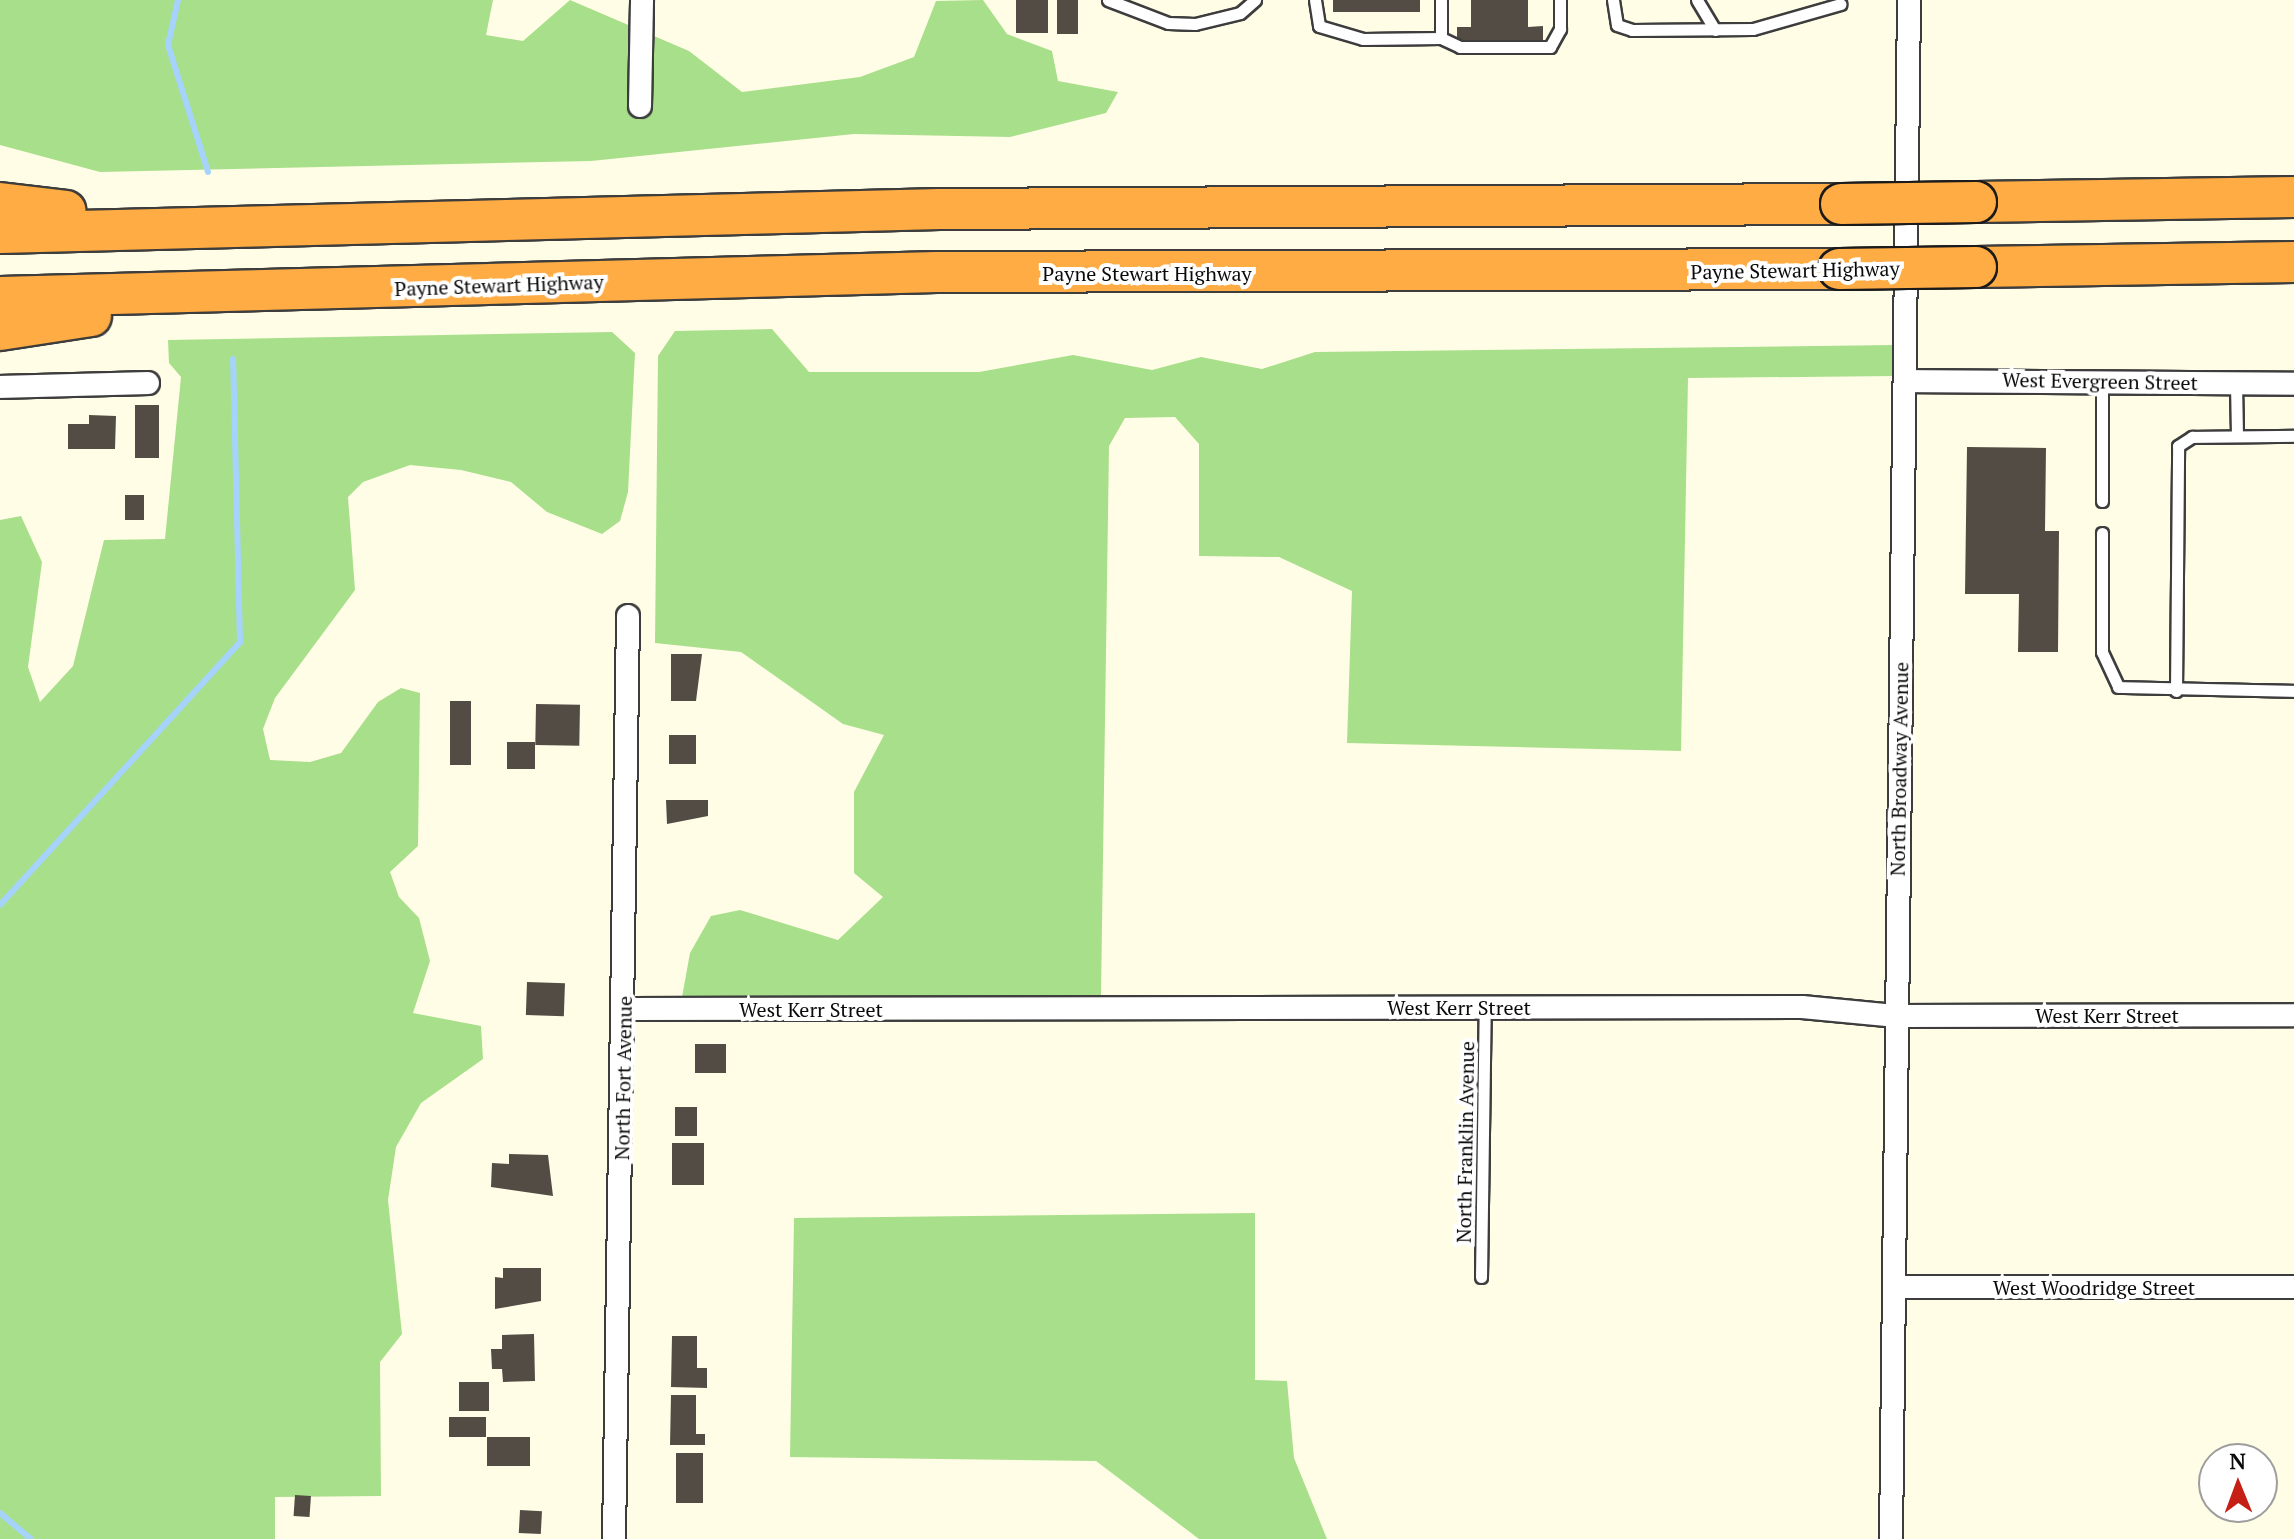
<!DOCTYPE html>
<style>
body{margin:0}
#map{position:relative;width:2294px;height:1539px;overflow:hidden;background:#fffde6;font-family:"PT Serif",serif}
div>[style]{position:absolute}
.forest>*{inset:0;background:#a8df8a}
.stream>*{height:6px;margin:-3px;padding:0 3px;transform-origin:3px;border-radius:3px;background:#a5d3fc}
.building>*{inset:0;background:#534c45;transform-origin:0 0}
.roads{filter:drop-shadow(2px 0 #3d3d3d) drop-shadow(-2px 0 #3d3d3d) drop-shadow(0 2px #3d3d3d) drop-shadow(0 -2px #3d3d3d)}
.service>*{height:11px;margin:-5.5px;padding:0 5.5px;transform-origin:5.5px;border-radius:5.5px;background:#fff}
.minor>*{height:22px;margin:-11px;padding:0 11px;transform-origin:11px;border-radius:11px;background:#fff}
.motorway>*{height:40px;margin:-20px;padding:0 20px;transform-origin:20px;border-radius:20px;background:#ffac44}
.bridges{filter:drop-shadow(2px 0 #1b1b1b) drop-shadow(-2px 0 #1b1b1b) drop-shadow(0 2px #1b1b1b) drop-shadow(0 -2px #1b1b1b)}
.motorway-bridge>*{height:40px;margin:-20px;padding:0 20px;transform-origin:20px;border-radius:20px;background:#ffac44}
span{translate:-50% -50%;white-space:nowrap;text-align:center;line-height:1.15;-webkit-text-stroke:8px #fff;paint-order:stroke}
.street-label{font-size:20px;color:#0a0a0a}
.north{position:absolute;left:2198px;top:1443px;width:80px;height:80px;box-sizing:border-box;background:#fff;border:2px solid #9d9d9d;border-radius:50%;rotate:359deg;font-size:22px;font-weight:700;line-height:32px;text-align:center;color:#0a0a0a}
.north::after{content:'';display:block;margin:auto;width:28px;height:36px;background:#c51f16;clip-path:polygon(50% 0,100% 100%,50% 72%,0 100%)}
</style>
<div id="map">
<div class="forest">
<div style="clip-path:polygon(0 0,493px 0,486px 35px,523px 41px,570px 0,689px 51px,742px 92px,860px 77px,914px 57px,936px 1px,983px 0,1007px 34px,1052px 51px,1058px 81px,1118px 92px,1106px 113px,1010px 137px,854px 134px,591px 161px,100px 172px,0 145px)"></div>
<div style="clip-path:polygon(772px 329px,809px 372px,979px 372px,1073px 355px,1152px 370px,1201px 357px,1262px 369px,1315px 352px,1894px 345px,1894px 376px,1688px 378px,1681px 751px,1347px 743px,1352px 591px,1279px 557px,1199px 556px,1199px 444px,1175px 417px,1125px 418px,1109px 446px,1101px 995px,682px 997px,690px 953px,711px 916px,740px 910px,838px 940px,883px 897px,854px 873px,854px 792px,884px 735px,843px 724px,741px 652px,655px 643px,658px 356px,675px 331px)"></div>
<div style="clip-path:polygon(612px 332px,635px 353px,628px 492px,620px 521px,602px 534px,547px 512px,511px 482px,461px 470px,410px 465px,363px 482px,348px 497px,355px 590px,275px 698px,263px 729px,270px 760px,310px 762px,341px 753px,378px 702px,401px 688px,420px 693px,418px 846px,390px 872px,399px 897px,419px 918px,430px 961px,413px 1013px,481px 1026px,483px 1059px,421px 1103px,396px 1147px,388px 1200px,402px 1334px,380px 1362px,381px 1496px,275px 1497px,275px 1539px,0 1539px,0 520px,21px 516px,42px 562px,28px 667px,40px 702px,73px 666px,104px 540px,165px 539px,181px 377px,169px 363px,168px 340px)"></div>
<div style="clip-path:polygon(1255px 1213px,1255px 1380px,1287px 1381px,1294px 1458px,1327px 1539px,1199px 1539px,1096px 1461px,790px 1457px,794px 1218px)"></div>
</div>
<div class="stream">
<div style="left:178px;top:0;width:46px;rotate:102.5deg"></div>
<div style="left:168px;top:45px;width:133px;rotate:72.5deg"></div>
<div style="left:0;top:905px;width:356px;rotate:-47.6deg"></div>
<div style="left:240px;top:642px;width:283px;rotate:-91.4deg"></div>
<div style="left:0;top:1513px;width:40px;rotate:40deg"></div>
</div>
<div class="building">
<div style="left:1016px;top:0;width:32px;height:33px"></div>
<div style="left:1057px;top:0;width:21px;height:34px"></div>
<div style="left:1333px;top:0;width:87px;height:12px"></div>
<div style="clip-path:polygon(1471px 0,1528px 0,1528px 27px,1543px 26px,1543px 40px,1457px 40px,1457px 27px,1471px 27px)"></div>
<div style="left:135px;top:405px;width:24px;height:53px"></div>
<div style="clip-path:polygon(89px 415px,116px 416px,115px 449px,68px 449px,68px 424px,89px 424px)"></div>
<div style="clip-path:polygon(1967px 447px,2046px 448px,2045px 531px,2059px 531px,2058px 652px,2018px 652px,2019px 594px,1965px 594px)"></div>
<div style="left:125px;top:495px;width:19px;height:25px"></div>
<div style="clip-path:polygon(671px 654px,702px 654px,696px 701px,671px 701px)"></div>
<div style="left:450px;top:701px;width:21px;height:64px"></div>
<div style="left:536px;top:704px;width:44px;height:41px;rotate:1deg"></div>
<div style="left:669px;top:735px;width:27px;height:29px"></div>
<div style="left:507px;top:742px;width:28px;height:27px"></div>
<div style="clip-path:polygon(666px 800px,708px 800px,708px 816px,667px 824px)"></div>
<div style="left:527px;top:982px;width:38px;height:33px;rotate:2deg"></div>
<div style="left:695px;top:1044px;width:31px;height:29px"></div>
<div style="left:675px;top:1107px;width:22px;height:29px"></div>
<div style="left:672px;top:1143px;width:32px;height:42px"></div>
<div style="clip-path:polygon(509px 1154px,548px 1155px,553px 1196px,491px 1187px,492px 1163px,509px 1164px)"></div>
<div style="clip-path:polygon(503px 1268px,541px 1268px,541px 1301px,495px 1309px,495px 1277px,503px 1278px)"></div>
<div style="clip-path:polygon(534px 1334px,535px 1381px,503px 1382px,502px 1369px,492px 1369px,491px 1349px,502px 1349px,502px 1335px)"></div>
<div style="clip-path:polygon(672px 1336px,697px 1336px,697px 1368px,707px 1368px,707px 1388px,671px 1387px)"></div>
<div style="left:459px;top:1382px;width:30px;height:29px"></div>
<div style="clip-path:polygon(671px 1395px,696px 1395px,696px 1434px,705px 1434px,705px 1445px,670px 1445px)"></div>
<div style="left:449px;top:1417px;width:37px;height:20px"></div>
<div style="left:487px;top:1437px;width:43px;height:29px"></div>
<div style="left:676px;top:1453px;width:27px;height:50px"></div>
<div style="left:295px;top:1495px;width:16px;height:21px;rotate:4deg"></div>
<div style="left:520px;top:1510px;width:22px;height:23px;rotate:3deg"></div>
</div>
<div class="roads">
<div class="service">
<div style="left:1108px;top:0;width:64px;rotate:21deg"></div>
<div style="left:1168px;top:23px;width:27px;rotate:2deg"></div>
<div style="left:1195px;top:24px;width:46px;rotate:-13.7deg"></div>
<div style="left:1240px;top:13px;width:20px;rotate:-41deg"></div>
<div style="left:1315px;top:0;width:26px;rotate:81deg"></div>
<div style="left:1319px;top:26px;width:46px;rotate:16.5deg"></div>
<div style="left:1363px;top:39px;width:78px;rotate:-0.7deg"></div>
<div style="left:1441px;top:38px;width:38px;rotate:-90deg"></div>
<div style="left:1613px;top:0;width:25px;rotate:81deg"></div>
<div style="left:1617px;top:25px;width:16px;rotate:18deg"></div>
<div style="left:1632px;top:30px;width:121px;rotate:-0.5deg"></div>
<div style="left:1753px;top:29px;width:91px;rotate:-15.9deg"></div>
<div style="left:1697px;top:0;width:35px;rotate:59deg"></div>
<div style="left:1441px;top:38px;width:21px;rotate:25deg"></div>
<div style="left:1460px;top:47px;width:90px"></div>
<div style="left:1550px;top:47px;width:21px;rotate:-61deg"></div>
<div style="left:1560px;top:29px;width:29px;rotate:-90deg"></div>
<div style="left:2236px;top:383px;width:53px;rotate:88.9deg"></div>
<div style="left:2102px;top:501px;width:119px;rotate:-90deg"></div>
<div style="left:2102px;top:533px;width:119px;rotate:90deg"></div>
<div style="left:2102px;top:652px;width:38px;rotate:65deg"></div>
<div style="left:2118px;top:687px;width:176px;rotate:1.3deg"></div>
<div style="left:2176px;top:691px;width:245px;rotate:-89.5deg"></div>
<div style="left:2178px;top:446px;width:17px;rotate:-33deg"></div>
<div style="left:2192px;top:437px;width:102px;rotate:-0.6deg"></div>
<div style="left:1481px;top:1277px;width:270px;rotate:-89.2deg"></div>
</div>
<div class="minor">
<div style="left:640px;top:106px;width:106px;rotate:-88.9deg"></div>
<div style="left:1905px;top:381px;width:389px;rotate:0.4deg"></div>
<div style="left:0;top:387px;width:148px;rotate:-1.5deg"></div>
<div style="left:624px;top:1009px;width:1178px;rotate:-0.1deg"></div>
<div style="left:1802px;top:1007px;width:93px;rotate:5.5deg"></div>
<div style="left:1895px;top:1016px;width:399px;rotate:-0.1deg"></div>
<div style="left:1895px;top:1287px;width:399px"></div>
<div style="left:614px;top:1539px;width:923px;rotate:-89.13deg"></div>
<div style="left:1891px;top:1539px;width:1539px;rotate:-89.33deg"></div>
</div>
<div class="motorway">
<div style="left:1976px;top:202px;width:318px;rotate:-0.9deg"></div>
<div style="left:0;top:203px;width:66px;rotate:6.9deg"></div>
<div style="left:0;top:233px;width:940px;rotate:-1.46deg"></div>
<div style="left:940px;top:209px;width:901px;rotate:-0.32deg"></div>
<div style="left:1976px;top:267px;width:318px;rotate:-0.9deg"></div>
<div style="left:0;top:297px;width:937px;rotate:-1.53deg"></div>
<div style="left:937px;top:272px;width:902px;rotate:-0.19deg"></div>
<div style="left:0;top:330px;width:92px;rotate:-8.7deg"></div>
</div>
</div>
<div class="bridges">
<div class="motorway-bridge">
<div style="left:1841px;top:204px;width:135px;rotate:-0.8deg"></div>
<div style="left:1839px;top:269px;width:137px;rotate:-0.8deg"></div>
</div>
</div>
<div class="street-label">
<span style="left:1795px;top:270px;rotate:-1deg">Payne Stewart Highway</span>
<span style="left:1147px;top:273px">Payne Stewart Highway</span>
<span style="left:499px;top:285px;rotate:-2deg">Payne Stewart Highway</span>
<span style="left:2100px;top:381px;rotate:1deg">West Evergreen Street</span>
<span style="left:1899px;top:769px;rotate:-89deg">North Broadway Avenue</span>
<span style="left:1459px;top:1007px">West Kerr Street</span>
<span style="left:811px;top:1009px">West Kerr Street</span>
<span style="left:2107px;top:1015px">West Kerr Street</span>
<span style="left:623px;top:1078px;rotate:-89deg">North Fort Avenue</span>
<span style="left:1465px;top:1142px;rotate:-89deg">North Franklin Avenue</span>
<span style="left:2094px;top:1287px">West Woodridge Street</span>
</div>
<div class="north">N</div>
</div>
